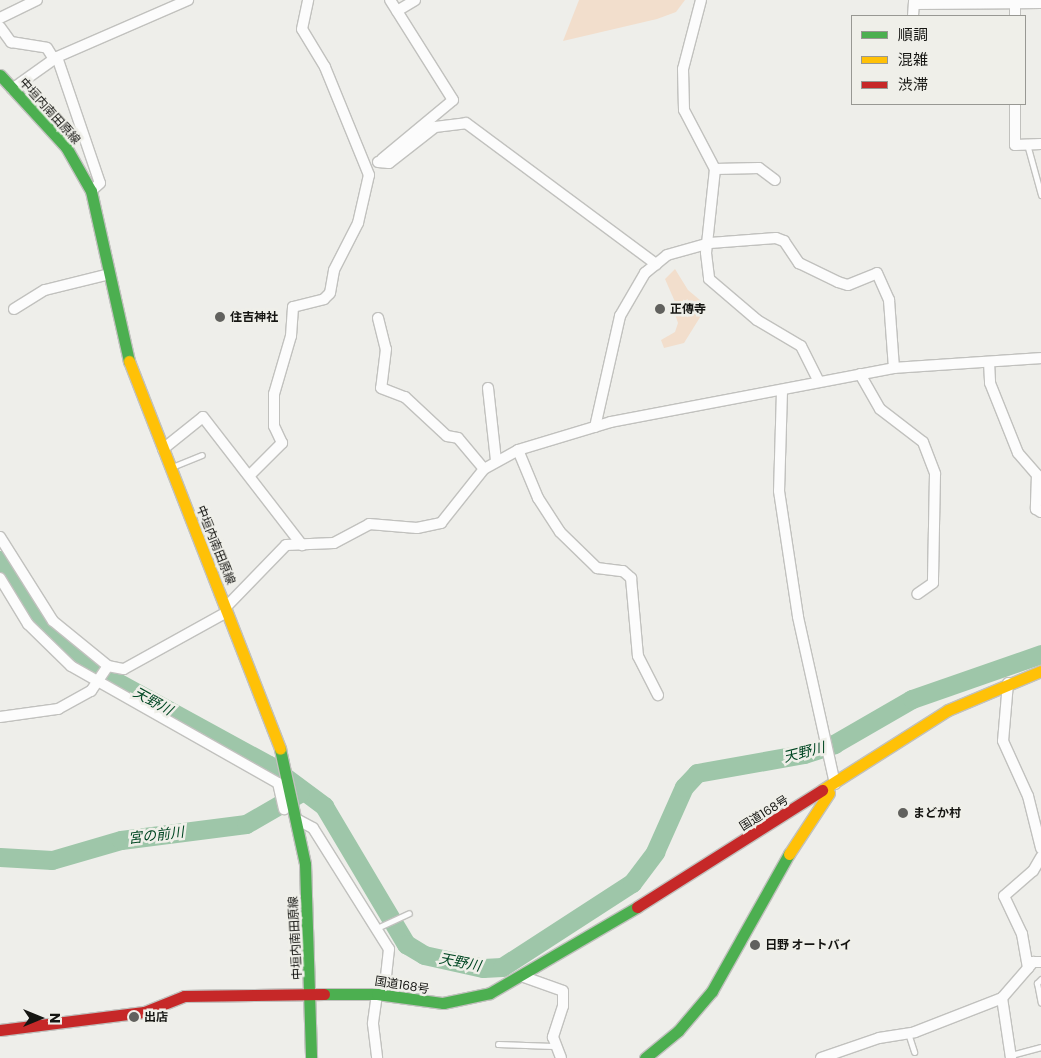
<!DOCTYPE html>
<meta charset="utf-8">
<style>
body{margin:0}
#map{position:relative;width:1041px;height:1058px;overflow:hidden;background:#eeeeea;font-family:Poppins,"Noto Sans JP",sans-serif}
div>[style]{position:absolute}
.green>*{inset:0;background:#f2decc}
.river>*{height:19px;margin:-9.5px;padding:0 9.5px;transform-origin:9.5px;border-radius:9.5px;background:#9ec6a9}
.roads{filter:drop-shadow(1px 0 #c1c1be) drop-shadow(-1px 0 #c1c1be) drop-shadow(0 1px #c1c1be) drop-shadow(0 -1px #c1c1be)}
.lane>*{height:5px;margin:-2.5px;padding:0 2.5px;transform-origin:2.5px;border-radius:2.5px;background:#fcfcfc}
.street>*{height:10px;margin:-5px;padding:0 5px;transform-origin:5px;border-radius:5px;background:#fcfcfc}
.fast>*{height:11px;margin:-5.5px;padding:0 5.5px;transform-origin:5.5px;border-radius:5.5px;background:#4caf50}
.slow>*{height:11px;margin:-5.5px;padding:0 5.5px;transform-origin:5.5px;border-radius:5.5px;background:#ffc107}
.jam>*{height:11px;margin:-5.5px;padding:0 5.5px;transform-origin:5.5px;border-radius:5.5px;background:#c62828}
.dots>*{width:14px;height:14px;translate:-50% -50%;box-sizing:border-box;border:2px solid #efefe9;border-radius:50%}
span{translate:-50% -50%;white-space:nowrap;text-align:center;line-height:1.15;-webkit-text-stroke:5px #efefe9;paint-order:stroke}
.street-label{font-size:12px;color:#151512}
.poi-label{font-size:12px;color:#151512;font-weight:700}
.left{translate:0 -50%;text-align:left}
.water-label{font-size:14px;color:#004723;font-style:italic}
.legend{position:absolute;left:851px;top:15px;width:175px;height:90px;box-sizing:border-box;background:#efefe9;border:1px solid #989893;margin:0;padding:6px 9px;list-style:none;font-size:15px;color:#151512}
.legend li{display:flex;align-items:center;gap:10px;height:25px}
.legend b{width:25px;border:1px solid #989893}
.north{position:absolute;left:15px;top:993px;width:50px;height:50px;-webkit-text-stroke:4px #efefe9;paint-order:stroke;rotate:90deg;font-size:14px;font-weight:700;line-height:20px;text-align:center;color:#151512}
.north::after{content:'';display:block;margin:auto;width:18px;height:22px;background:#151512;clip-path:polygon(50% 0,100% 100%,50% 72%,0 100%)}
</style>
<div id="map">
<div class="green">
<div style="clip-path:polygon(579px 0,685px 0,676px 12px,657px 19px,563px 41px)"></div>
<div style="clip-path:polygon(675px 269px,688px 290px,707px 306px,684px 343px,664px 348px,661px 340px,675px 332px,678px 323px,675px 314px,679px 311px,665px 279px)"></div>
</div>
<div class="river">
<div style="left:0;top:560px;width:80px;rotate:57.7deg"></div>
<div style="left:43px;top:628px;width:47px;rotate:43.3deg"></div>
<div style="left:77px;top:660px;width:219px;rotate:28.7deg"></div>
<div style="left:269px;top:765px;width:69px;rotate:36.7deg"></div>
<div style="left:324px;top:806px;width:161px;rotate:59.3deg"></div>
<div style="left:406px;top:944px;width:21px;rotate:31deg"></div>
<div style="left:424px;top:955px;width:60px;rotate:12.4deg"></div>
<div style="left:483px;top:968px;width:19px;rotate:-3deg"></div>
<div style="left:502px;top:967px;width:155px;rotate:-32.9deg"></div>
<div style="left:632px;top:883px;width:39px;rotate:-53deg"></div>
<div style="left:655px;top:852px;width:71px;rotate:-66deg"></div>
<div style="left:684px;top:787px;width:19px;rotate:-47deg"></div>
<div style="left:697px;top:773px;width:109px;rotate:-10.1deg"></div>
<div style="left:804px;top:754px;width:32px;rotate:-18deg"></div>
<div style="left:834px;top:744px;width:90px;rotate:-30deg"></div>
<div style="left:912px;top:699px;width:137px;rotate:-19.2deg"></div>
<div style="left:0;top:857px;width:52px;rotate:3.3deg"></div>
<div style="left:52px;top:860px;width:72px;rotate:-16.2deg"></div>
<div style="left:121px;top:840px;width:126px;rotate:-7.3deg"></div>
<div style="left:246px;top:824px;width:62px;rotate:-29.9deg"></div>
</div>
<div class="roads">
<div class="lane">
<div style="left:1027px;top:144px;width:53px;rotate:74.6deg"></div>
<div style="left:172px;top:467px;width:32px;rotate:-22deg"></div>
<div style="left:377px;top:928px;width:35px;rotate:-25deg"></div>
<div style="left:1041px;top:979px;width:6px;rotate:135deg"></div>
<div style="left:1037px;top:983px;width:20px;rotate:79deg"></div>
<div style="left:908px;top:1033px;width:20px;rotate:72deg"></div>
<div style="left:498px;top:1044px;width:55px;rotate:2.1deg"></div>
<div style="left:1011px;top:1055px;width:31px;rotate:-15deg"></div>
</div>
<div class="street">
<div style="left:701px;top:0;width:71px;rotate:104.6deg"></div>
<div style="left:683px;top:69px;width:41px;rotate:88.6deg"></div>
<div style="left:684px;top:110px;width:67px;rotate:62.3deg"></div>
<div style="left:715px;top:169px;width:84px;rotate:96.1deg"></div>
<div style="left:706px;top:253px;width:26px;rotate:83deg"></div>
<div style="left:709px;top:279px;width:63px;rotate:40.5deg"></div>
<div style="left:757px;top:320px;width:51px;rotate:30.6deg"></div>
<div style="left:801px;top:346px;width:40px;rotate:63.4deg"></div>
<div style="left:914px;top:4px;width:127px;rotate:-0.5deg"></div>
<div style="left:397px;top:11px;width:21px;rotate:-31deg"></div>
<div style="left:913px;top:16px;width:16px;rotate:-86deg"></div>
<div style="left:1015px;top:16px;width:13px;rotate:-90deg"></div>
<div style="left:0;top:18px;width:41px;rotate:-25.9deg"></div>
<div style="left:0;top:27px;width:19px;rotate:54deg"></div>
<div style="left:11px;top:42px;width:36px;rotate:9deg"></div>
<div style="left:47px;top:48px;width:13px;rotate:58deg"></div>
<div style="left:57px;top:57px;width:133px;rotate:71.2deg"></div>
<div style="left:100px;top:183px;width:12px;rotate:138deg"></div>
<div style="left:12px;top:89px;width:55px;rotate:-35.4deg"></div>
<div style="left:57px;top:57px;width:143px;rotate:-23.5deg"></div>
<div style="left:1015px;top:104px;width:41px;rotate:90deg"></div>
<div style="left:1015px;top:145px;width:26px;rotate:-2deg"></div>
<div style="left:382px;top:159px;width:92px;rotate:-39.7deg"></div>
<div style="left:453px;top:100px;width:118px;rotate:-122.2deg"></div>
<div style="left:378px;top:162px;width:11px;rotate:5deg"></div>
<div style="left:389px;top:163px;width:58px;rotate:-38deg"></div>
<div style="left:435px;top:127px;width:31px;rotate:-7deg"></div>
<div style="left:466px;top:123px;width:237px;rotate:36.6deg"></div>
<div style="left:715px;top:169px;width:44px;rotate:-1.3deg"></div>
<div style="left:759px;top:168px;width:20px;rotate:37deg"></div>
<div style="left:14px;top:309px;width:36px;rotate:-32deg"></div>
<div style="left:45px;top:290px;width:63px;rotate:-13.8deg"></div>
<div style="left:378px;top:318px;width:32px;rotate:76deg"></div>
<div style="left:386px;top:349px;width:39px;rotate:97deg"></div>
<div style="left:381px;top:388px;width:26px;rotate:21deg"></div>
<div style="left:405px;top:397px;width:57px;rotate:42.9deg"></div>
<div style="left:447px;top:436px;width:11px;rotate:10deg"></div>
<div style="left:458px;top:438px;width:40px;rotate:50deg"></div>
<div style="left:989px;top:362px;width:21px;rotate:87deg"></div>
<div style="left:990px;top:383px;width:75px;rotate:68.2deg"></div>
<div style="left:1018px;top:453px;width:29px;rotate:49deg"></div>
<div style="left:1037px;top:475px;width:34px;rotate:92deg"></div>
<div style="left:1036px;top:509px;width:6px;rotate:31deg"></div>
<div style="left:860px;top:374px;width:40px;rotate:60.3deg"></div>
<div style="left:880px;top:409px;width:54px;rotate:37.5deg"></div>
<div style="left:923px;top:442px;width:34px;rotate:69deg"></div>
<div style="left:935px;top:474px;width:109px;rotate:91.1deg"></div>
<div style="left:933px;top:583px;width:19px;rotate:145deg"></div>
<div style="left:488px;top:388px;width:73px;rotate:83.7deg"></div>
<div style="left:782px;top:391px;width:100px;rotate:91.7deg"></div>
<div style="left:779px;top:491px;width:127px;rotate:81.4deg"></div>
<div style="left:798px;top:617px;width:171px;rotate:77.5deg"></div>
<div style="left:595px;top:427px;width:114px;rotate:-77.3deg"></div>
<div style="left:620px;top:316px;width:50px;rotate:-59.8deg"></div>
<div style="left:645px;top:273px;width:28px;rotate:-39deg"></div>
<div style="left:667px;top:255px;width:45px;rotate:-15.6deg"></div>
<div style="left:710px;top:243px;width:66px;rotate:-4.3deg"></div>
<div style="left:776px;top:238px;width:9px;rotate:21deg"></div>
<div style="left:784px;top:241px;width:27px;rotate:56deg"></div>
<div style="left:799px;top:263px;width:43px;rotate:26deg"></div>
<div style="left:838px;top:282px;width:10px;rotate:17deg"></div>
<div style="left:848px;top:285px;width:31px;rotate:-22deg"></div>
<div style="left:877px;top:273px;width:30px;rotate:66deg"></div>
<div style="left:889px;top:300px;width:68px;rotate:85.8deg"></div>
<div style="left:163px;top:449px;width:51px;rotate:-38.7deg"></div>
<div style="left:203px;top:417px;width:162px;rotate:52.3deg"></div>
<div style="left:518px;top:450px;width:52px;rotate:67.4deg"></div>
<div style="left:538px;top:498px;width:40px;rotate:57.1deg"></div>
<div style="left:560px;top:532px;width:52px;rotate:44.2deg"></div>
<div style="left:597px;top:568px;width:26px;rotate:7deg"></div>
<div style="left:623px;top:571px;width:11px;rotate:41deg"></div>
<div style="left:631px;top:578px;width:78px;rotate:84.9deg"></div>
<div style="left:638px;top:656px;width:44px;rotate:62.9deg"></div>
<div style="left:251px;top:474px;width:44px;rotate:-45deg"></div>
<div style="left:282px;top:443px;width:19px;rotate:-115deg"></div>
<div style="left:274px;top:426px;width:32px;rotate:-90deg"></div>
<div style="left:274px;top:394px;width:60px;rotate:-73.7deg"></div>
<div style="left:291px;top:336px;width:29px;rotate:-86deg"></div>
<div style="left:293px;top:307px;width:32px;rotate:-14deg"></div>
<div style="left:324px;top:299px;width:8px;rotate:-45deg"></div>
<div style="left:330px;top:293px;width:23px;rotate:-80deg"></div>
<div style="left:334px;top:270px;width:53px;rotate:-62.9deg"></div>
<div style="left:358px;top:223px;width:49px;rotate:-77.1deg"></div>
<div style="left:369px;top:175px;width:117px;rotate:-112.2deg"></div>
<div style="left:325px;top:67px;width:44px;rotate:-121.2deg"></div>
<div style="left:302px;top:29px;width:30px;rotate:-78deg"></div>
<div style="left:0;top:537px;width:99px;rotate:57.8deg"></div>
<div style="left:53px;top:621px;width:71px;rotate:39.3deg"></div>
<div style="left:108px;top:666px;width:16px;rotate:11deg"></div>
<div style="left:124px;top:669px;width:118px;rotate:-29deg"></div>
<div style="left:0;top:578px;width:54px;rotate:58.7deg"></div>
<div style="left:28px;top:624px;width:60px;rotate:44.3deg"></div>
<div style="left:71px;top:666px;width:238px;rotate:29.5deg"></div>
<div style="left:278px;top:783px;width:27px;rotate:77deg"></div>
<div style="left:226px;top:607px;width:86px;rotate:-45.9deg"></div>
<div style="left:286px;top:545px;width:48px;rotate:-2.4deg"></div>
<div style="left:334px;top:543px;width:40px;rotate:-28deg"></div>
<div style="left:369px;top:524px;width:48px;rotate:4.8deg"></div>
<div style="left:417px;top:528px;width:25px;rotate:-12deg"></div>
<div style="left:441px;top:523px;width:69px;rotate:-51.5deg"></div>
<div style="left:484px;top:469px;width:39px;rotate:-29deg"></div>
<div style="left:518px;top:450px;width:97px;rotate:-16.8deg"></div>
<div style="left:611px;top:422px;width:288px;rotate:-10.8deg"></div>
<div style="left:894px;top:368px;width:147px;rotate:-3.9deg"></div>
<div style="left:1008px;top:683px;width:58px;rotate:94.9deg"></div>
<div style="left:1003px;top:741px;width:60px;rotate:65.6deg"></div>
<div style="left:1028px;top:796px;width:54px;rotate:76deg"></div>
<div style="left:0;top:717px;width:59px;rotate:-7.9deg"></div>
<div style="left:58px;top:709px;width:38px;rotate:-29deg"></div>
<div style="left:91px;top:691px;width:30px;rotate:-56deg"></div>
<div style="left:298px;top:820px;width:17px;rotate:28deg"></div>
<div style="left:313px;top:828px;width:143px;rotate:57.9deg"></div>
<div style="left:389px;top:949px;width:45px;rotate:96.3deg"></div>
<div style="left:1028px;top:968px;width:8px;rotate:-50deg"></div>
<div style="left:1033px;top:962px;width:8px"></div>
<div style="left:524px;top:977px;width:41px;rotate:19.7deg"></div>
<div style="left:563px;top:991px;width:15px;rotate:90deg"></div>
<div style="left:563px;top:1006px;width:33px;rotate:108deg"></div>
<div style="left:553px;top:1037px;width:22px;rotate:69deg"></div>
<div style="left:377px;top:994px;width:30px;rotate:98deg"></div>
<div style="left:373px;top:1024px;width:34px;rotate:83deg"></div>
<div style="left:821px;top:1058px;width:61px;rotate:-19deg"></div>
<div style="left:879px;top:1038px;width:36px;rotate:-9deg"></div>
<div style="left:915px;top:1032px;width:93px;rotate:-21.3deg"></div>
<div style="left:1011px;top:1058px;width:61px;rotate:-98.5deg"></div>
<div style="left:1002px;top:998px;width:40px;rotate:-49deg"></div>
<div style="left:1028px;top:968px;width:35px;rotate:-100deg"></div>
<div style="left:1022px;top:934px;width:42px;rotate:-115.3deg"></div>
<div style="left:1004px;top:896px;width:38px;rotate:-41deg"></div>
<div style="left:1033px;top:871px;width:16px;rotate:-60deg"></div>
</div>
<div class="fast">
<div style="left:0;top:75px;width:98px;rotate:47.5deg"></div>
<div style="left:66px;top:147px;width:51px;rotate:60.4deg"></div>
<div style="left:91px;top:191px;width:174px;rotate:77.4deg"></div>
<div style="left:280px;top:749px;width:118px;rotate:77.7deg"></div>
<div style="left:305px;top:864px;width:194px;rotate:88.2deg"></div>
<div style="left:324px;top:994px;width:53px"></div>
<div style="left:377px;top:994px;width:67px;rotate:7.8deg"></div>
<div style="left:443px;top:1003px;width:48px;rotate:-12deg"></div>
<div style="left:490px;top:993px;width:170px;rotate:-30.3deg"></div>
<div style="left:645px;top:1058px;width:43px;rotate:-39.3deg"></div>
<div style="left:678px;top:1031px;width:52px;rotate:-49.6deg"></div>
<div style="left:712px;top:991px;width:157px;rotate:-60.7deg"></div>
</div>
<div class="slow">
<div style="left:129px;top:361px;width:416px;rotate:68.7deg"></div>
<div style="left:822px;top:790px;width:149px;rotate:-32.4deg"></div>
<div style="left:948px;top:710px;width:101px;rotate:-22.8deg"></div>
<div style="left:789px;top:854px;width:73px;rotate:-56.7deg"></div>
</div>
<div class="jam">
<div style="left:637px;top:907px;width:219px;rotate:-32.3deg"></div>
<div style="left:0;top:1030px;width:145px;rotate:-7.1deg"></div>
<div style="left:144px;top:1012px;width:43px;rotate:-21.8deg"></div>
<div style="left:184px;top:996px;width:140px;rotate:-0.8deg"></div>
</div>
</div>
<div class="dots">
<div style="left:660px;top:309px;background:#61615e"></div>
<div style="left:220px;top:317px;background:#61615e"></div>
<div style="left:903px;top:813px;background:#61615e"></div>
<div style="left:755px;top:945px;background:#61615e"></div>
<div style="left:134px;top:1017px;background:#61615e"></div>
</div>
<div class="street-label">
<span style="left:50px;top:111px;rotate:48deg">中垣内南田原線</span>
<span style="left:216px;top:545px;rotate:68deg">中垣内南田原線</span>
<span style="left:764px;top:813px;rotate:-32deg">国道168号</span>
<span style="left:295px;top:938px;rotate:-93deg">中垣内南田原線</span>
<span style="left:402px;top:985px;rotate:9deg">国道168号</span>
</div>
<div class="poi-label">
<span class="left" style="left:670px;top:309px">正傳寺</span>
<span class="left" style="left:230px;top:317px">住吉神社</span>
<span class="left" style="left:913px;top:813px">まどか村</span>
<span class="left" style="left:765px;top:945px">日野 オートバイ</span>
<span class="left" style="left:144px;top:1017px">出店</span>
</div>
<div class="water-label">
<span style="left:153px;top:701px;rotate:29deg">天野川</span>
<span style="left:804px;top:752px;rotate:-14deg">天野川</span>
<span style="left:156px;top:835px;rotate:-7deg">宮の前川</span>
<span style="left:460px;top:962px;rotate:11deg">天野川</span>
</div>
<ul class="legend">
<li><b style="height:6px;background:#4caf50"></b>順調</li>
<li><b style="height:6px;background:#ffc107"></b>混雑</li>
<li><b style="height:6px;background:#c62828"></b>渋滞</li>
</ul>
<div class="north">N</div>
</div>
